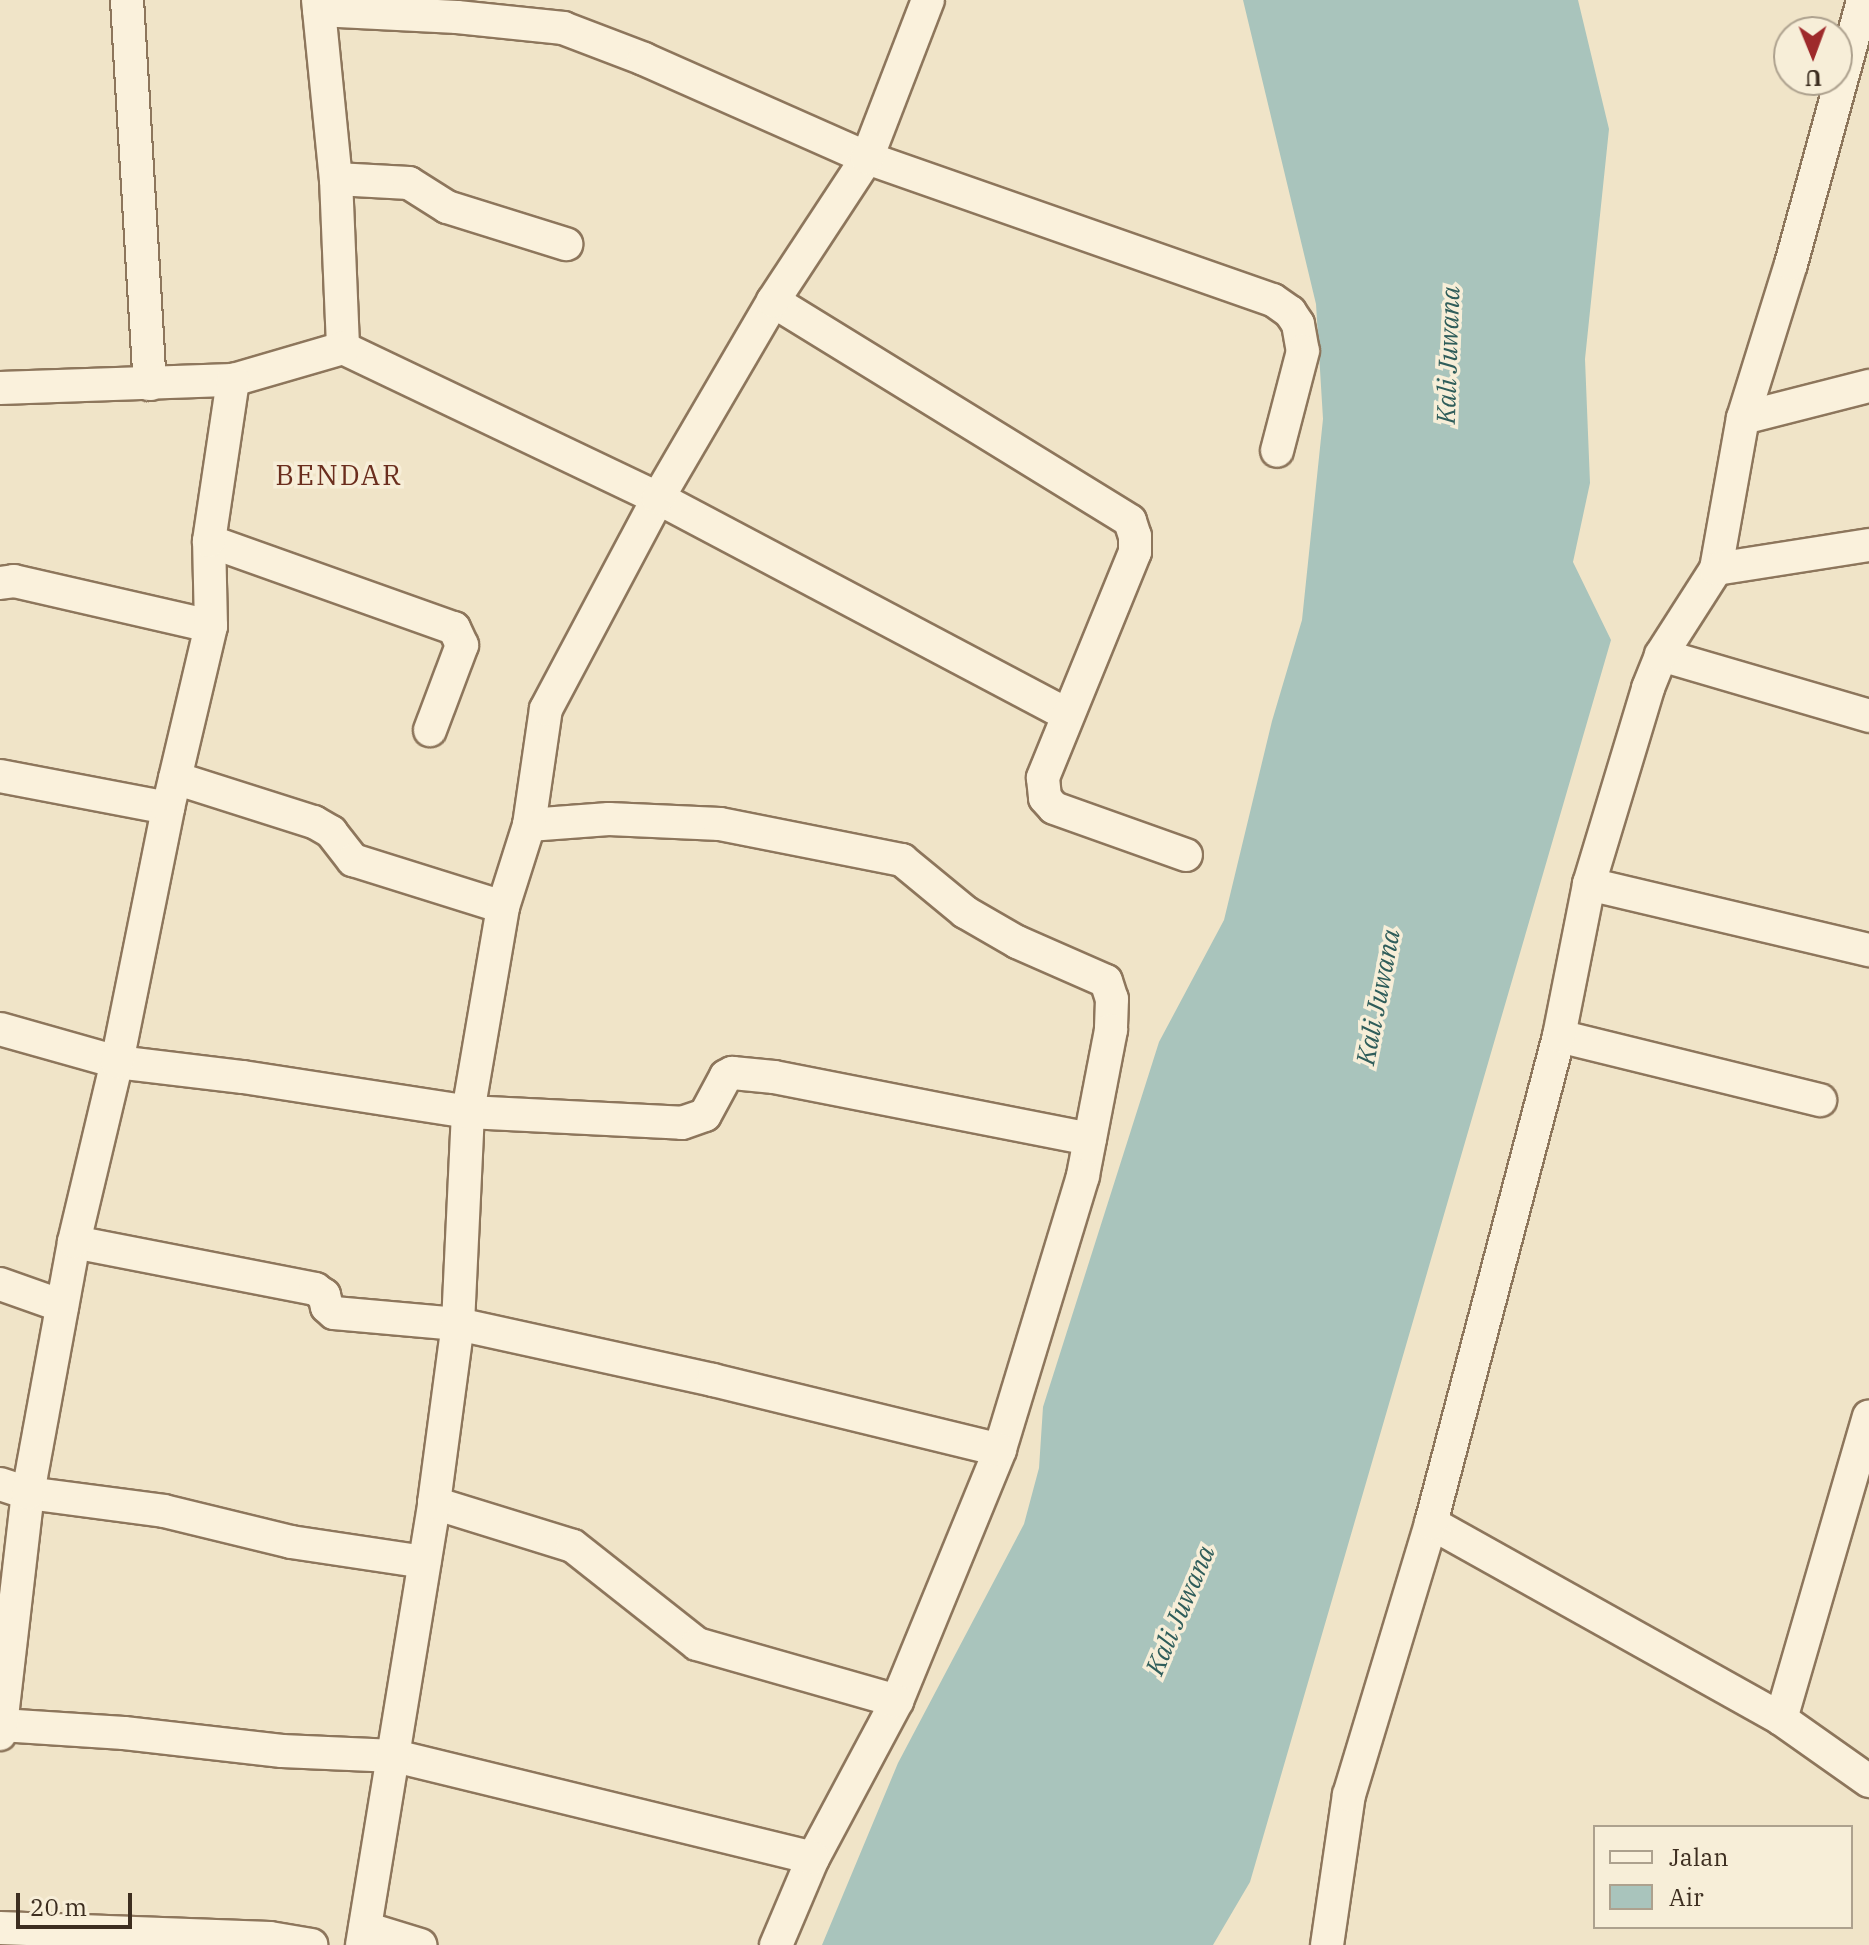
<!DOCTYPE html>
<style>
body{margin:0}
#map{position:relative;width:1869px;height:1945px;overflow:hidden;background:#f0e4c8;font-family:"IBM Plex Serif",serif}
div>[style]{position:absolute}
.water>*{inset:0;background:#a9c4bc}
.roads{filter:drop-shadow(2px 0 #8d765c) drop-shadow(-2px 0 #8d765c) drop-shadow(0 2px #8d765c) drop-shadow(0 -2px #8d765c)}
.street>*{height:32px;margin:-16px;padding:0 16px;transform-origin:16px;border-radius:16px;background:#faf1dc}
span{translate:-50% -50%;white-space:nowrap;text-align:center;line-height:1.15;-webkit-text-stroke:7px #f7eed8;paint-order:stroke}
.water-label{font-size:26px;color:#2f5d5a;font-style:italic}
.quarter-label{font-size:28px;color:#6b2e1e;letter-spacing:2px}
.legend{position:absolute;left:1593px;top:1825px;width:260px;height:104px;box-sizing:border-box;background:#f7eed8;border:2px solid #ada18e;margin:0;padding:10px 14px;list-style:none;font-size:24px;color:#3d2e20}
.legend li{display:flex;align-items:center;gap:16px;height:40px}
.legend b{width:40px;border:2px solid #ada18e}
.north{position:absolute;left:1773px;top:16px;width:80px;height:80px;box-sizing:border-box;background:#f7eed8;border:2px solid #ada18e;border-radius:50%;rotate:179deg;font-size:22px;font-weight:700;line-height:32px;text-align:center;color:#3d2e20}
.north::after{content:'';display:block;margin:auto;width:28px;height:36px;background:#9e2a2b;clip-path:polygon(50% 0,100% 100%,50% 72%,0 100%)}
.scale{position:absolute;left:16px;top:1893px;width:116px;height:36px;box-sizing:border-box;border:4px solid #3d2e20;border-top:0;padding-left:10px;font-size:24px;line-height:28px;white-space:nowrap;color:#3d2e20;-webkit-text-stroke:6px #f7eed8;paint-order:stroke}
</style>
<div id="map">
<div class="water">
<div style="clip-path:polygon(1243px 0,1578px 0,1609px 129px,1585px 359px,1590px 483px,1573px 562px,1611px 640px,1250px 1882px,1213px 1945px,822px 1945px,898px 1763px,1024px 1524px,1039px 1468px,1043px 1407px,1159px 1042px,1224px 920px,1272px 721px,1302px 620px,1323px 419px,1316px 304px)"></div>
</div>
<div class="roads">
<div class="street">
<div style="left:127px;top:0;width:385px;rotate:86.6deg"></div>
<div style="left:318px;top:0;width:180px;rotate:84.3deg"></div>
<div style="left:336px;top:179px;width:169px;rotate:87.6deg"></div>
<div style="left:343px;top:348px;width:349px;rotate:25.5deg"></div>
<div style="left:658px;top:498px;width:462px;rotate:27.9deg"></div>
<div style="left:319px;top:10px;width:138px;rotate:2.9deg"></div>
<div style="left:457px;top:17px;width:107px;rotate:5.9deg"></div>
<div style="left:563px;top:28px;width:87px;rotate:20.9deg"></div>
<div style="left:644px;top:59px;width:244px;rotate:23.9deg"></div>
<div style="left:867px;top:158px;width:430px;rotate:19.3deg"></div>
<div style="left:1273px;top:300px;width:21px;rotate:35deg"></div>
<div style="left:1290px;top:312px;width:14px;rotate:56deg"></div>
<div style="left:1298px;top:324px;width:27px;rotate:80deg"></div>
<div style="left:1303px;top:351px;width:103px;rotate:104.6deg"></div>
<div style="left:336px;top:179px;width:73px;rotate:3.1deg"></div>
<div style="left:409px;top:183px;width:45px;rotate:32.3deg"></div>
<div style="left:447px;top:207px;width:125px;rotate:17.3deg"></div>
<div style="left:773px;top:301px;width:419px;rotate:31.6deg"></div>
<div style="left:1130px;top:521px;width:16px;rotate:72deg"></div>
<div style="left:1135px;top:536px;width:16px;rotate:90deg"></div>
<div style="left:1135px;top:552px;width:244px;rotate:112.2deg"></div>
<div style="left:1043px;top:778px;width:20px;rotate:84deg"></div>
<div style="left:1045px;top:798px;width:13px;rotate:48deg"></div>
<div style="left:1054px;top:808px;width:140px;rotate:19.6deg"></div>
<div style="left:0;top:388px;width:233px;rotate:-2deg"></div>
<div style="left:233px;top:380px;width:115px;rotate:-16.2deg"></div>
<div style="left:1743px;top:418px;width:130px;rotate:-14.3deg"></div>
<div style="left:209px;top:541px;width:260px;rotate:19.6deg"></div>
<div style="left:454px;top:628px;width:19px;rotate:65deg"></div>
<div style="left:462px;top:645px;width:91px;rotate:110.6deg"></div>
<div style="left:1716px;top:569px;width:153px;rotate:-79.9deg"></div>
<div style="left:1743px;top:418px;width:161px;rotate:-72.7deg"></div>
<div style="left:1791px;top:264px;width:274px;rotate:-74.7deg"></div>
<div style="left:0;top:583px;width:14px;rotate:-8deg"></div>
<div style="left:14px;top:581px;width:202px;rotate:12.9deg"></div>
<div style="left:1661px;top:655px;width:217px;rotate:16.3deg"></div>
<div style="left:0;top:776px;width:171px;rotate:10.8deg"></div>
<div style="left:175px;top:778px;width:146px;rotate:17.6deg"></div>
<div style="left:314px;top:822px;width:20px;rotate:30deg"></div>
<div style="left:331px;top:832px;width:36px;rotate:52deg"></div>
<div style="left:353px;top:860px;width:157px;rotate:17.4deg"></div>
<div style="left:529px;top:825px;width:80px;rotate:-4.3deg"></div>
<div style="left:609px;top:819px;width:111px;rotate:2.6deg"></div>
<div style="left:720px;top:824px;width:186px;rotate:11.2deg"></div>
<div style="left:902px;top:860px;width:82px;rotate:39.5deg"></div>
<div style="left:965px;top:912px;width:60px;rotate:30deg"></div>
<div style="left:1017px;top:942px;width:97px;rotate:23.7deg"></div>
<div style="left:1106px;top:981px;width:19px;rotate:72deg"></div>
<div style="left:1112px;top:999px;width:31px;rotate:92deg"></div>
<div style="left:1111px;top:1030px;width:149px;rotate:100.9deg"></div>
<div style="left:1083px;top:1176px;width:286px;rotate:106.9deg"></div>
<div style="left:1000px;top:1450px;width:271px;rotate:112.3deg"></div>
<div style="left:897px;top:1701px;width:178px;rotate:118.1deg"></div>
<div style="left:813px;top:1858px;width:95px;rotate:113deg"></div>
<div style="left:1589px;top:884px;width:288px;rotate:13.3deg"></div>
<div style="left:0;top:1029px;width:122px;rotate:15.8deg"></div>
<div style="left:117px;top:1062px;width:127px;rotate:6.8deg"></div>
<div style="left:243px;top:1077px;width:228px;rotate:8.8deg"></div>
<div style="left:468px;top:1112px;width:214px;rotate:2.9deg"></div>
<div style="left:682px;top:1123px;width:24px;rotate:-19deg"></div>
<div style="left:705px;top:1115px;width:44px;rotate:-61.7deg"></div>
<div style="left:726px;top:1076px;width:7px;rotate:-27deg"></div>
<div style="left:732px;top:1073px;width:42px;rotate:5.4deg"></div>
<div style="left:774px;top:1077px;width:322px;rotate:11.1deg"></div>
<div style="left:1559px;top:1036px;width:269px;rotate:13.8deg"></div>
<div style="left:74px;top:1242px;width:246px;rotate:11deg"></div>
<div style="left:315px;top:1289px;width:11px;rotate:34deg"></div>
<div style="left:324px;top:1295px;width:12px;rotate:76deg"></div>
<div style="left:327px;top:1307px;width:9px;rotate:41deg"></div>
<div style="left:334px;top:1313px;width:124px;rotate:5.1deg"></div>
<div style="left:458px;top:1324px;width:261px;rotate:12.4deg"></div>
<div style="left:713px;top:1380px;width:295px;rotate:13.7deg"></div>
<div style="left:0;top:1284px;width:66px;rotate:19.5deg"></div>
<div style="left:0;top:1484px;width:29px;rotate:18deg"></div>
<div style="left:28px;top:1493px;width:137px;rotate:7.5deg"></div>
<div style="left:164px;top:1511px;width:131px;rotate:13.7deg"></div>
<div style="left:291px;top:1542px;width:135px;rotate:8.5deg"></div>
<div style="left:434px;top:1503px;width:145px;rotate:17.2deg"></div>
<div style="left:573px;top:1546px;width:158px;rotate:38.3deg"></div>
<div style="left:697px;top:1644px;width:208px;rotate:15.9deg"></div>
<div style="left:1431px;top:1523px;width:401px;rotate:29.2deg"></div>
<div style="left:1781px;top:1719px;width:108px;rotate:35.2deg"></div>
<div style="left:1781px;top:1719px;width:315px;rotate:-73.8deg"></div>
<div style="left:1px;top:1725px;width:123px;rotate:3.7deg"></div>
<div style="left:124px;top:1733px;width:159px;rotate:6.5deg"></div>
<div style="left:282px;top:1751px;width:113px;rotate:2.5deg"></div>
<div style="left:395px;top:1756px;width:430px;rotate:13.7deg"></div>
<div style="left:0;top:1734px;width:243px;rotate:-83.4deg"></div>
<div style="left:28px;top:1493px;width:255px;rotate:-79.6deg"></div>
<div style="left:74px;top:1242px;width:185px;rotate:-76.6deg"></div>
<div style="left:117px;top:1062px;width:259px;rotate:-78.6deg"></div>
<div style="left:168px;top:808px;width:187px;rotate:-76.7deg"></div>
<div style="left:211px;top:626px;width:85px;rotate:-91.3deg"></div>
<div style="left:209px;top:541px;width:163px;rotate:-81.5deg"></div>
<div style="left:0;top:1928px;width:270px;rotate:2.1deg"></div>
<div style="left:270px;top:1938px;width:42px;rotate:9.7deg"></div>
<div style="left:365px;top:1928px;width:58px;rotate:17.2deg"></div>
<div style="left:362px;top:1945px;width:448px;rotate:-80.7deg"></div>
<div style="left:434px;top:1503px;width:181px;rotate:-82.4deg"></div>
<div style="left:458px;top:1324px;width:212px;rotate:-87.3deg"></div>
<div style="left:468px;top:1112px;width:208px;rotate:-80.3deg"></div>
<div style="left:503px;top:907px;width:86px;rotate:-72.4deg"></div>
<div style="left:529px;top:825px;width:117px;rotate:-81.7deg"></div>
<div style="left:546px;top:709px;width:239px;rotate:-62deg"></div>
<div style="left:658px;top:498px;width:228px;rotate:-59.7deg"></div>
<div style="left:773px;top:301px;width:171px;rotate:-56.7deg"></div>
<div style="left:867px;top:158px;width:169px;rotate:-68.9deg"></div>
<div style="left:1327px;top:1945px;width:152px;rotate:-81.7deg"></div>
<div style="left:1349px;top:1795px;width:284px;rotate:-73.2deg"></div>
<div style="left:1431px;top:1523px;width:504px;rotate:-75.27deg"></div>
<div style="left:1559px;top:1036px;width:155px;rotate:-78.8deg"></div>
<div style="left:1589px;top:884px;width:205px;rotate:-73.2deg"></div>
<div style="left:1648px;top:688px;width:35px;rotate:-68deg"></div>
<div style="left:1661px;top:655px;width:102px;rotate:-57.4deg"></div>
<div style="left:1716px;top:569px;width:155px;rotate:-8.9deg"></div>
</div>
</div>
<div class="water-label">
<span style="left:1448px;top:355px;rotate:-88deg">Kali Juwana</span>
<span style="left:1378px;top:997px;rotate:-79deg">Kali Juwana</span>
<span style="left:1180px;top:1610px;rotate:-67deg">Kali Juwana</span>
</div>
<div class="quarter-label">
<span style="left:339px;top:475px">BENDAR</span>
</div>
<ul class="legend">
<li><b style="height:10px;background:#faf1dc"></b>Jalan</li>
<li><b style="height:22px;background:#a9c4bc"></b>Air</li>
</ul>
<div class="north">U</div>
<div class="scale">20 m</div>
</div>
